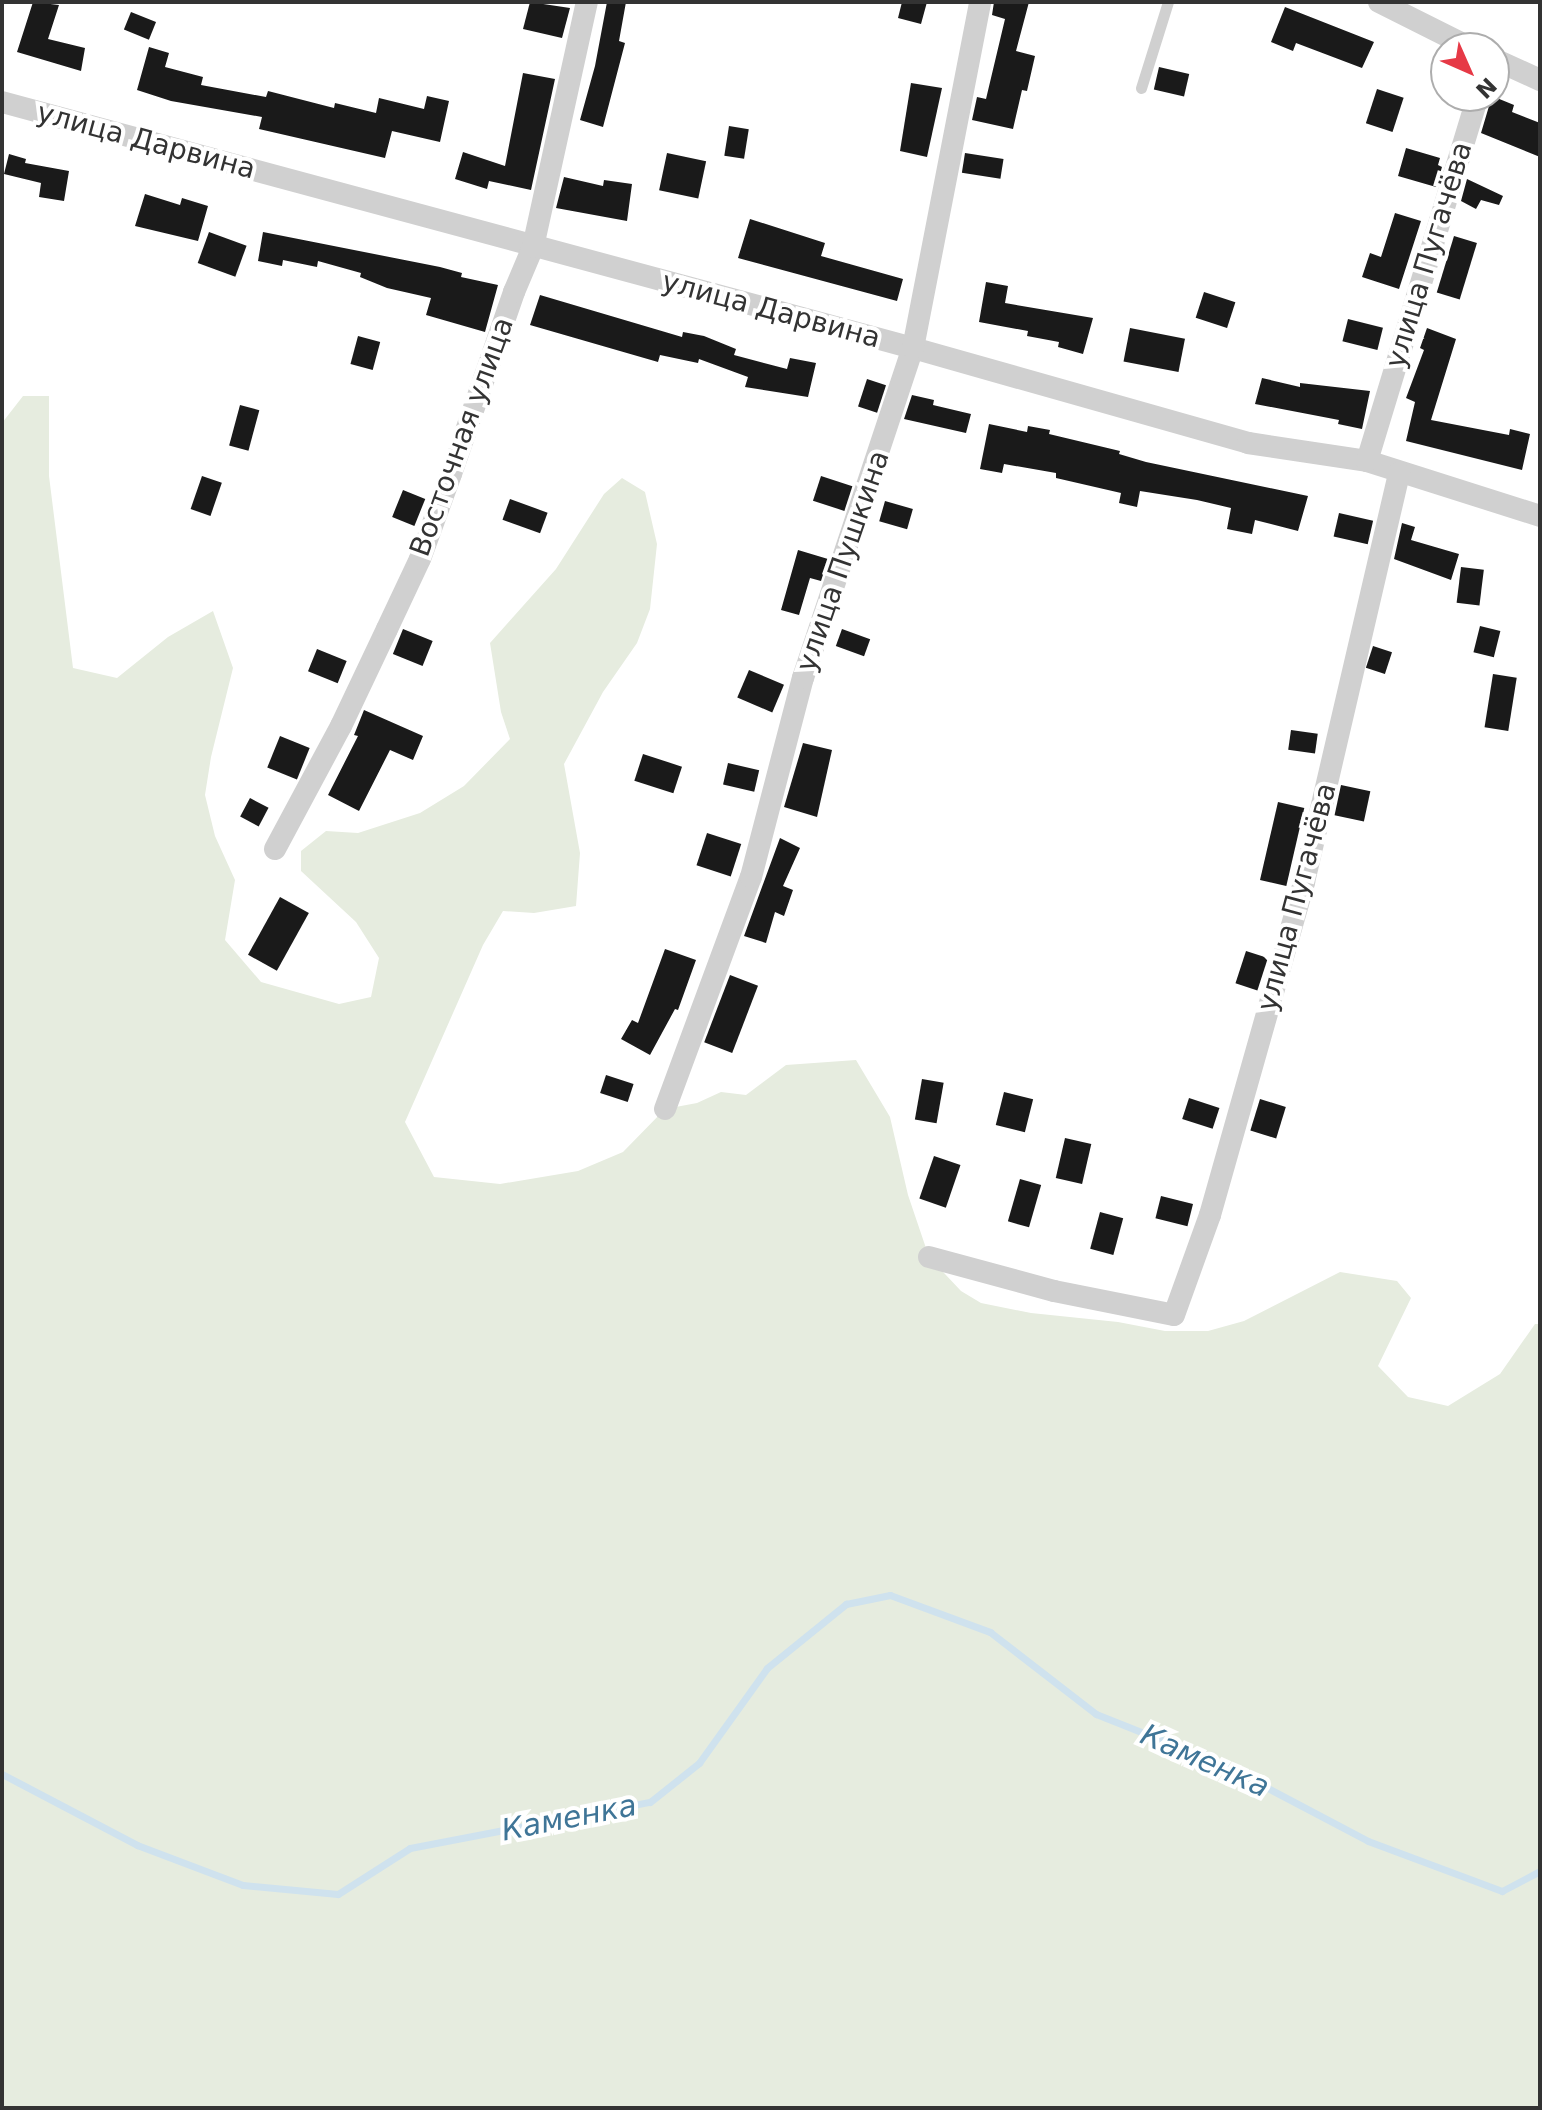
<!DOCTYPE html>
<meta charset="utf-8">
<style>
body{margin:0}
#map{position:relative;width:1542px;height:2110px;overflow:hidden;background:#fff;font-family:"DejaVu Sans",sans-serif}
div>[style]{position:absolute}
.green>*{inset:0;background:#e6ecdf}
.stream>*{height:7px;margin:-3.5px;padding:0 3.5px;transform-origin:3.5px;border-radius:3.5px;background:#cfe2ee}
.building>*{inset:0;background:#1a1a1a;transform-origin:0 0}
.lane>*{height:11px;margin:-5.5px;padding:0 5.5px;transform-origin:5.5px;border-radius:5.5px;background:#d0d0d0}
.street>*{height:22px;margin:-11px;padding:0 11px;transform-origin:11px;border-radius:11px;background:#d0d0d0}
span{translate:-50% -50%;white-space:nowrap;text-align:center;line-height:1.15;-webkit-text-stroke:8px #fff;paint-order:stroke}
.street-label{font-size:28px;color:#333}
.water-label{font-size:30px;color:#3f7597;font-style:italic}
.frame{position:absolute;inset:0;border:4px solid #333;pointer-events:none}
.north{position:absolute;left:1430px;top:32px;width:80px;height:80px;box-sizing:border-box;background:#fff;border:2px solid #adadad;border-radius:50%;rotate:135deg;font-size:22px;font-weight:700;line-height:32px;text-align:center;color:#333}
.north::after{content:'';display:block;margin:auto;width:28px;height:36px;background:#e63946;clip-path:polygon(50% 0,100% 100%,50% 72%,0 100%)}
</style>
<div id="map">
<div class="green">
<div style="clip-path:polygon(23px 396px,49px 396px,49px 476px,73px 668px,117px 678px,168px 637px,213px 611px,233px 668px,211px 757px,205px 795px,215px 836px,235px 880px,225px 940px,261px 982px,339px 1004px,371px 997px,379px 958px,356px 922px,301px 871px,301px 851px,326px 831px,358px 833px,420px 813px,464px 786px,510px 739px,501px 712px,490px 643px,556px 569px,604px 494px,622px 478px,645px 492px,657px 544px,650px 609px,637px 643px,603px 692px,564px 764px,580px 853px,576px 906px,534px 913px,503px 911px,483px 945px,405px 1122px,434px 1177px,500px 1184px,578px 1171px,623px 1152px,665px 1109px,697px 1103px,721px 1092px,746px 1095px,786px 1065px,856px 1060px,890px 1117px,908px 1195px,929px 1257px,961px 1291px,981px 1303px,1031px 1313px,1118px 1322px,1165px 1331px,1208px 1331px,1244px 1321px,1340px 1272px,1397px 1281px,1411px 1298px,1378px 1366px,1408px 1397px,1448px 1406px,1500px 1374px,1535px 1324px,1540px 1324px,1540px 2108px,2px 2108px,2px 423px)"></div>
</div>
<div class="stream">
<div style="left:2px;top:1774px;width:153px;rotate:27.7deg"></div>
<div style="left:137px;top:1845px;width:113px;rotate:20.7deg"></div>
<div style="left:243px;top:1885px;width:95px;rotate:5.4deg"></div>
<div style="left:338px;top:1894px;width:85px;rotate:-32.6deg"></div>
<div style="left:410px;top:1848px;width:244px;rotate:-10.9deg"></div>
<div style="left:650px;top:1802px;width:63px;rotate:-38.5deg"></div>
<div style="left:699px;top:1763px;width:117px;rotate:-54.4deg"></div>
<div style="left:767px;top:1668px;width:102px;rotate:-39deg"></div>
<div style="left:846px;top:1604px;width:45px;rotate:-11.6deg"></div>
<div style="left:890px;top:1595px;width:107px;rotate:20.3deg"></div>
<div style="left:990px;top:1632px;width:134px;rotate:37.7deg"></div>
<div style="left:1096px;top:1714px;width:138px;rotate:21.7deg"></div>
<div style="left:1224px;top:1765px;width:163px;rotate:27.8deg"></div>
<div style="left:1368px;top:1841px;width:143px;rotate:20.5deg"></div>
<div style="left:1502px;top:1891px;width:43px;rotate:-27.8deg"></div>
</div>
<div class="building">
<div style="clip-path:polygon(33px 2px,59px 5px,48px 39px,85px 48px,81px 71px,17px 52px)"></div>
<div style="clip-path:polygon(530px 2px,570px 8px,562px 38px,523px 29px)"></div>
<div style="clip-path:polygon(607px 2px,626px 2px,619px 41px,625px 43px,603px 127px,580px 120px,595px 66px)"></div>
<div style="clip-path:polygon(902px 2px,927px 2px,921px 24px,898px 18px)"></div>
<div style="clip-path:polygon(994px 2px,1029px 2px,1016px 51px,1035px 56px,1027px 91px,1022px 90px,1013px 129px,972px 120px,977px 97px,986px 99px,1005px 19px,992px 15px)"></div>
<div style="clip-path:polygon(1285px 7px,1374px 42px,1362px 68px,1296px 43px,1293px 51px,1271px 42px)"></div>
<div style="left:131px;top:12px;width:27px;height:19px;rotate:22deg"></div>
<div style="clip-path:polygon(149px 47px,169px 53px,165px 67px,203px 77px,201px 85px,266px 97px,268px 91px,334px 108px,335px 103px,376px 113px,379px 98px,424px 109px,427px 96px,449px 101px,440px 142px,392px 131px,385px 158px,259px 129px,262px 117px,171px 101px,137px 90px)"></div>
<div style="left:1159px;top:67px;width:31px;height:23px;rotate:13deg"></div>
<div style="clip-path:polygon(523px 73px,555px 79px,531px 190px,489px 181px,487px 189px,455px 179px,463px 152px,505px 166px)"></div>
<div style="clip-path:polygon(911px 83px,942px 88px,927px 157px,900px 151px)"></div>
<div style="left:1377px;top:89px;width:28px;height:36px;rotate:18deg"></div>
<div style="clip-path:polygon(1492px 96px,1514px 105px,1512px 112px,1540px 123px,1540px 157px,1481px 133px)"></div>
<div style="left:729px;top:126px;width:20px;height:30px;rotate:9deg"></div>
<div style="clip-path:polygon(1406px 148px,1440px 158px,1438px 165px,1442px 167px,1436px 187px,1398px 176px)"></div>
<div style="left:667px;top:153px;width:40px;height:38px;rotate:12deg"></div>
<div style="left:965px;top:153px;width:39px;height:20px;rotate:9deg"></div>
<div style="clip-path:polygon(9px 154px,26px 159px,25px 163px,69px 171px,64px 201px,39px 197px,41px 183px,4px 174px)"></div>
<div style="clip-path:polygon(564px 177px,603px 186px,604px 180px,632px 184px,627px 221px,556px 208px)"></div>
<div style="clip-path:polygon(1467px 179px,1503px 196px,1499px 205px,1481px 200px,1476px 209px,1461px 201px)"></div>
<div style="clip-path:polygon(145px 194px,180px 205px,182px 198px,208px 206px,198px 241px,135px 226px)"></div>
<div style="clip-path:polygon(1395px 213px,1421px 221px,1399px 289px,1362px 277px,1370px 253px,1381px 257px)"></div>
<div style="clip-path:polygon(750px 219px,825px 243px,821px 256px,903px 279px,897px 301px,738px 258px)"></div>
<div style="left:209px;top:232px;width:40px;height:33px;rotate:20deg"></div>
<div style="clip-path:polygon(263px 232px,440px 267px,462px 273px,461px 277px,498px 285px,485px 332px,426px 315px,431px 298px,387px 288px,360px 277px,361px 273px,318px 261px,317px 267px,283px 260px,282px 266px,258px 261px)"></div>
<div style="left:1454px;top:236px;width:24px;height:59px;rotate:17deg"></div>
<div style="clip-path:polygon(986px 282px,1008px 286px,1005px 303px,1093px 318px,1083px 354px,1058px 347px,1059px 342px,1027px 336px,1028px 331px,979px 322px)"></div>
<div style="left:1204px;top:292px;width:33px;height:27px;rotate:18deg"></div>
<div style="clip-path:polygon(540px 295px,682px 337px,683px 332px,704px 336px,736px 349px,734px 355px,787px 369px,790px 358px,816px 363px,808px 397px,745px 387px,748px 377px,699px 359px,698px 363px,660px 355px,658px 362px,530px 325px)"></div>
<div style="left:1348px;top:319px;width:36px;height:23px;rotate:14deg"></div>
<div style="left:1130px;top:328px;width:56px;height:34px;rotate:11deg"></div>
<div style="clip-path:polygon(1427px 328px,1456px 339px,1431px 420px,1509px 435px,1510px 429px,1530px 434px,1522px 470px,1406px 441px,1415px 402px,1406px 398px,1424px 350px,1420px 348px)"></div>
<div style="left:358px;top:336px;width:23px;height:29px;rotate:15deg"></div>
<div style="clip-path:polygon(1262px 378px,1300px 387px,1300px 383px,1370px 391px,1362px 429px,1338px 424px,1339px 420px,1255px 404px)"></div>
<div style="left:867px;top:379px;width:20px;height:29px;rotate:18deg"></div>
<div style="clip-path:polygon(912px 395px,934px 400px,933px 405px,971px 414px,966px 433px,904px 419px)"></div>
<div style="left:240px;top:405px;width:20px;height:42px;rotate:15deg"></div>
<div style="clip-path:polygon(989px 424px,1027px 432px,1028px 426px,1050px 430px,1049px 434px,1120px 451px,1119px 454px,1146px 462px,1308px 496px,1298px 531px,1255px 520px,1252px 534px,1227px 529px,1231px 508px,1197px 500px,1140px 491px,1137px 507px,1119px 503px,1121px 493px,1056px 478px,1056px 473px,1004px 464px,1002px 473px,980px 469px)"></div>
<div style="left:202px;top:476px;width:21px;height:35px;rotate:19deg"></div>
<div style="left:821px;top:476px;width:33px;height:26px;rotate:18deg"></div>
<div style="left:403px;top:490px;width:24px;height:29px;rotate:22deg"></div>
<div style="left:510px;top:499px;width:40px;height:22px;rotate:20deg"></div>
<div style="left:885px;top:501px;width:29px;height:21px;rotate:16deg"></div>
<div style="left:1339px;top:513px;width:35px;height:24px;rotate:13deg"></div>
<div style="clip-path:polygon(1402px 523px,1415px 527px,1411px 540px,1459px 554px,1451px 580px,1394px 559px)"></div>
<div style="clip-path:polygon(798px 550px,828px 559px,821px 581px,810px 578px,799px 615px,781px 610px)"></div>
<div style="left:1461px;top:567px;width:23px;height:36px;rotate:7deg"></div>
<div style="left:1480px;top:626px;width:21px;height:27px;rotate:14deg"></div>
<div style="left:403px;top:629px;width:32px;height:27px;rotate:22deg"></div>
<div style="left:842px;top:629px;width:30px;height:18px;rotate:20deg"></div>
<div style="left:1373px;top:646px;width:20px;height:23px;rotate:18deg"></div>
<div style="left:317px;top:649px;width:32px;height:24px;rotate:22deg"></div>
<div style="left:749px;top:670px;width:38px;height:30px;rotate:23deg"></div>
<div style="left:1493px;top:674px;width:24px;height:54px;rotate:9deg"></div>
<div style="clip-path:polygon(364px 710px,423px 736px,413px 760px,390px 750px,359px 811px,328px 795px,358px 736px,354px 735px)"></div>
<div style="left:1291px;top:730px;width:27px;height:20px;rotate:8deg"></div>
<div style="left:280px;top:736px;width:32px;height:34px;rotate:22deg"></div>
<div style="clip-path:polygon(803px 743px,832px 750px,817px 817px,784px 807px)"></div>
<div style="left:643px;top:754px;width:41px;height:28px;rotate:18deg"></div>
<div style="left:728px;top:763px;width:32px;height:22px;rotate:13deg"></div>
<div style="left:1341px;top:785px;width:30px;height:31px;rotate:12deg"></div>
<div style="left:250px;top:798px;width:21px;height:21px;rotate:28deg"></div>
<div style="left:1278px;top:802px;width:27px;height:80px;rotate:13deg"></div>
<div style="left:707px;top:833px;width:36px;height:34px;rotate:18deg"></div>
<div style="clip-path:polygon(780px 838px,800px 848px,783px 886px,793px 890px,784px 916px,775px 912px,766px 943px,744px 936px)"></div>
<div style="left:280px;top:897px;width:33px;height:66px;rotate:29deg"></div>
<div style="clip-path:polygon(665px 949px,696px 960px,678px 1010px,675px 1009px,650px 1055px,621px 1039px,632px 1020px,638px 1023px)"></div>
<div style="left:1246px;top:951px;width:23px;height:34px;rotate:18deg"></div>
<div style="left:730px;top:975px;width:30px;height:72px;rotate:21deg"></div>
<div style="left:606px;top:1075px;width:29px;height:19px;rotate:18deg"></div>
<div style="left:922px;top:1079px;width:22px;height:41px;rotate:10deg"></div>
<div style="left:1004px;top:1092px;width:30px;height:34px;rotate:14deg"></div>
<div style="left:1189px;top:1098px;width:32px;height:22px;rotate:18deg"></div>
<div style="left:1260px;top:1099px;width:27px;height:33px;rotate:17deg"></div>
<div style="left:1065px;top:1138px;width:27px;height:41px;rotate:13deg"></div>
<div style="left:934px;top:1156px;width:28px;height:45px;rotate:19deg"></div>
<div style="left:1020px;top:1179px;width:22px;height:44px;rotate:16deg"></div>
<div style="left:1161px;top:1196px;width:33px;height:23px;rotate:14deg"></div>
<div style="left:1100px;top:1212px;width:24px;height:38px;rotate:15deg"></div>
</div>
<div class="lane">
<div style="left:1141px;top:88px;width:90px;rotate:-72.6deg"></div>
</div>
<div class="street">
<div style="left:1379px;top:2px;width:103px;rotate:26.6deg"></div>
<div style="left:1494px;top:59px;width:51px;rotate:24.5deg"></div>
<div style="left:2px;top:102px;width:944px;rotate:15.11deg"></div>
<div style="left:913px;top:348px;width:348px;rotate:15.8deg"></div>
<div style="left:1248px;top:443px;width:120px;rotate:8.6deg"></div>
<div style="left:1367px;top:461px;width:182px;rotate:17.6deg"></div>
<div style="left:1367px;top:461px;width:382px;rotate:-73.1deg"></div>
<div style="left:275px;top:849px;width:140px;rotate:-61.8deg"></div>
<div style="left:341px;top:726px;width:107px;rotate:-64.6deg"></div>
<div style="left:387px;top:629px;width:77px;rotate:-64.8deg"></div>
<div style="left:420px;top:559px;width:90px;rotate:-70deg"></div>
<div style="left:451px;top:474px;width:193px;rotate:-70.9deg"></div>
<div style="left:514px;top:292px;width:49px;rotate:-67.1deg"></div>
<div style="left:533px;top:247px;width:251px;rotate:-77.6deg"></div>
<div style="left:665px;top:1109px;width:247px;rotate:-69.7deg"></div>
<div style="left:751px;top:877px;width:206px;rotate:-75.4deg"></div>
<div style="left:803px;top:678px;width:348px;rotate:-71.6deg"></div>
<div style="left:913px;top:348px;width:352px;rotate:-79deg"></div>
<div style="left:929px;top:1257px;width:130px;rotate:15.2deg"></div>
<div style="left:1054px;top:1291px;width:122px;rotate:11.3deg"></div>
<div style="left:1174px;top:1315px;width:106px;rotate:-70.2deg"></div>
<div style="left:1210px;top:1215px;width:346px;rotate:-74.2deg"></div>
<div style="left:1304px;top:882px;width:420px;rotate:-76.9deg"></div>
</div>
<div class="street-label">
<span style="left:146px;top:141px;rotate:15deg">улица Дарвина</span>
<span style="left:1429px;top:255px;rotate:-73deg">улица Пугачёва</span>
<span style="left:771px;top:310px;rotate:15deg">улица Дарвина</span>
<span style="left:462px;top:437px;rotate:-70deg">Восточная улица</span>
<span style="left:843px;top:561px;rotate:-71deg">улица Пушкина</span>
<span style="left:1297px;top:897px;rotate:-75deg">улица Пугачёва</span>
</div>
<div class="water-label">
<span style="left:1205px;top:1761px;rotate:24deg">Каменка</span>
<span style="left:569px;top:1818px;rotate:-11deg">Каменка</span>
</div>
<div class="frame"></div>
<div class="north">N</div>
</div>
